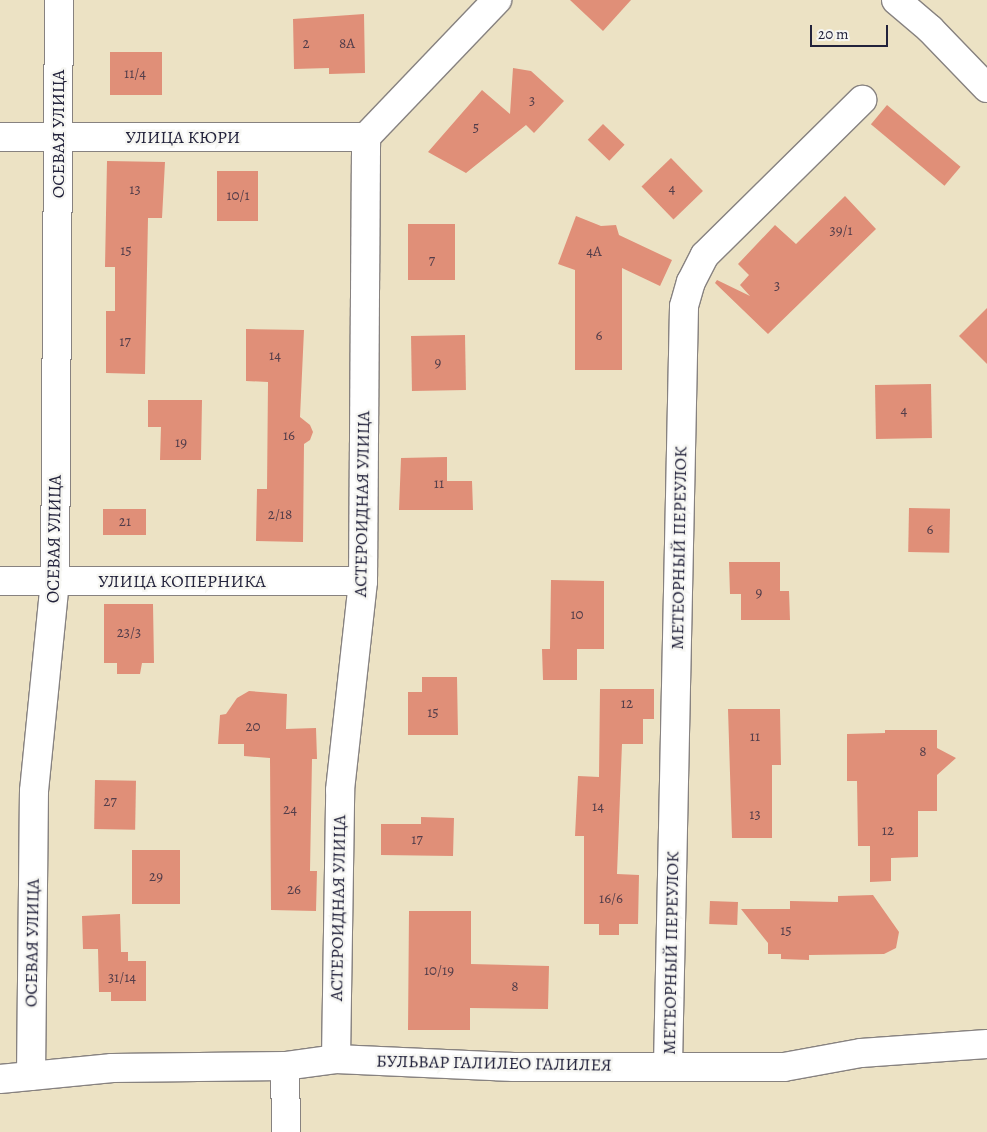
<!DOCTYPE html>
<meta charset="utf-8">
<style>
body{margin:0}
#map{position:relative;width:987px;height:1132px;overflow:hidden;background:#ece2c4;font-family:Alegreya,serif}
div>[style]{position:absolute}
.building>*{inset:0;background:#e08f78;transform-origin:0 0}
.roads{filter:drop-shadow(1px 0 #878280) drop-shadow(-1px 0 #878280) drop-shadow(0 1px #878280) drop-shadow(0 -1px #878280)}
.minor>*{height:28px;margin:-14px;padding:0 14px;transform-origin:14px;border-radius:14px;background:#fff}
span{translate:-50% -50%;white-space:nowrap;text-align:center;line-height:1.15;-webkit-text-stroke:4.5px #f6f6f2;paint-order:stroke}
.number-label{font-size:15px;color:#523d4a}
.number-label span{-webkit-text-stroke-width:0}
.street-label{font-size:18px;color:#22223b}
.scale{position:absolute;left:810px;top:25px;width:78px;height:22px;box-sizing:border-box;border:2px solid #22223b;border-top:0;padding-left:6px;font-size:15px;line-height:18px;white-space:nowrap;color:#22223b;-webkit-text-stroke:4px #f6f6f2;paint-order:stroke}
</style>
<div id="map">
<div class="building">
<div style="clip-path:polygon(570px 0,631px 0,603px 31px)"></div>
<div style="clip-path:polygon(364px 14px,365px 73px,329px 74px,329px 68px,294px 69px,293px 19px)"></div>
<div style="left:110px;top:52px;width:52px;height:43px"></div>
<div style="clip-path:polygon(513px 68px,531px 71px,564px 101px,534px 133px,526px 125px,466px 173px,428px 152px,482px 90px,510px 114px)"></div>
<div style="left:887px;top:105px;width:96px;height:25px;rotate:40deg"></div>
<div style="left:603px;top:124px;width:30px;height:22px;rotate:44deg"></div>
<div style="left:671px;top:158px;width:46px;height:41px;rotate:46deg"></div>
<div style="clip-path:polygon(107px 161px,165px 162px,162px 218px,148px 218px,145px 374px,106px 373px,106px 311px,115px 311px,115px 267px,105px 267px)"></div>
<div style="left:217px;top:171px;width:41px;height:50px"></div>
<div style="clip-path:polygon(845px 196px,876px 229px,768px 334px,715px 283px,717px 280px,750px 296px,740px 285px,749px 275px,738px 264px,775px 225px,796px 244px)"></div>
<div style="clip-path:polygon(576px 216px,601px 226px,616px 225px,619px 235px,672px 260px,660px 286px,622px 268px,622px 370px,575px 370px,575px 270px,558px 264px)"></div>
<div style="left:408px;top:224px;width:47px;height:56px"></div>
<div style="clip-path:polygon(987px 308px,987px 364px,959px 336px)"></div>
<div style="clip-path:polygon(246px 329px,304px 330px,300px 417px,310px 425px,313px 432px,310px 440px,304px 444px,303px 542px,256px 541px,257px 489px,267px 489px,268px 382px,246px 381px)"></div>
<div style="left:465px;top:335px;width:55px;height:54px;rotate:89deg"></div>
<div style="left:931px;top:384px;width:54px;height:56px;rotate:89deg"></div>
<div style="clip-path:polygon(148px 400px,202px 400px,201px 460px,160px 460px,161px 427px,148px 427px)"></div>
<div style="clip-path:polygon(447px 457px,447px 481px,472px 481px,473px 510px,399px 510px,401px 458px)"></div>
<div style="left:909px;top:508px;width:41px;height:44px;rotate:1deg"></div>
<div style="left:103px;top:509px;width:43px;height:26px"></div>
<div style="clip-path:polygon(729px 562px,780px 562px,780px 591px,789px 591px,790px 620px,741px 620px,741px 594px,730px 594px)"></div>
<div style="clip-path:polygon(551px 580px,604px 581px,604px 649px,577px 649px,577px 680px,543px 680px,542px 649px,550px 649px)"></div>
<div style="clip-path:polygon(104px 604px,153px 604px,154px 663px,142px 663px,140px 674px,117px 674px,117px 663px,104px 663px)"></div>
<div style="clip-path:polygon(422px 677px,457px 677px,458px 735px,408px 735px,408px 692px,422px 692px)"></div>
<div style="clip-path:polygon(600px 689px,654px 689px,654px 719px,643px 719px,643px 744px,622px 744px,617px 874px,639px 875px,638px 924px,619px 924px,619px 935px,599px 935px,599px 924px,584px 924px,584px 836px,575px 836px,578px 776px,599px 777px)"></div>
<div style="clip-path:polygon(249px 691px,287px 694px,286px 729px,316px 728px,317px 759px,312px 759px,310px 871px,317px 871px,316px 911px,271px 910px,270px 758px,244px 756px,244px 744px,218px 744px,220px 715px,226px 714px,237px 698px)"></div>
<div style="clip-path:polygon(728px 709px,780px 709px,781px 765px,772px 765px,772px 838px,732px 838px)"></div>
<div style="clip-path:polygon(885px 730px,937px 730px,937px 748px,956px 758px,937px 775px,937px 811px,918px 811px,918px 857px,891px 858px,891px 881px,870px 882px,870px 846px,858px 846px,857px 781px,847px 781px,847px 734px,885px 733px)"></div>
<div style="left:95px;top:780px;width:41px;height:49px;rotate:1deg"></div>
<div style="clip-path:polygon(421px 817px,454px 818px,453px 856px,381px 855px,381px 824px,421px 824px)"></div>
<div style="left:132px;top:850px;width:48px;height:54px"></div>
<div style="clip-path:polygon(873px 895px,899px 932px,896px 948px,884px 954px,809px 955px,809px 960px,781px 959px,781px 954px,768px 954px,768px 943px,741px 909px,790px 909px,790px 901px,838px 902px,838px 896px)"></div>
<div style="left:710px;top:901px;width:28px;height:23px;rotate:2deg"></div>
<div style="clip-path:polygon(409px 911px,471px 911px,471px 964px,549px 966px,548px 1009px,470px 1008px,470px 1030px,408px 1030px)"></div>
<div style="clip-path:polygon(120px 914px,121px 952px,128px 952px,128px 961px,146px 961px,146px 1001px,111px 1001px,111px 992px,99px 992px,98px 949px,83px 949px,82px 916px)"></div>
</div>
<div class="roads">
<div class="minor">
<div style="left:896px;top:0;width:45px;rotate:40.5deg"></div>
<div style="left:930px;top:29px;width:82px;rotate:46deg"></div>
<div style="left:0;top:137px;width:366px"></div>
<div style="left:0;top:581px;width:363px"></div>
<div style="left:336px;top:1059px;width:269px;rotate:-89.1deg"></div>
<div style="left:340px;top:790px;width:210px;rotate:-83.7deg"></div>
<div style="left:363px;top:581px;width:444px;rotate:-89.6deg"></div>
<div style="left:366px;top:137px;width:190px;rotate:-46.3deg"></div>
<div style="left:668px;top:1065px;width:759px;rotate:-88.79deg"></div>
<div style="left:684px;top:306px;width:25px;rotate:-74deg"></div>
<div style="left:691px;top:282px;width:30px;rotate:-63deg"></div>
<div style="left:705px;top:255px;width:221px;rotate:-44.6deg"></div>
<div style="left:285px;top:1066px;width:66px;rotate:89.1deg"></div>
<div style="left:31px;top:1076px;width:285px;rotate:-89.4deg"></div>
<div style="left:34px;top:791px;width:210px;rotate:-84.3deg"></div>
<div style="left:55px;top:582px;width:582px;rotate:-89.61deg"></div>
<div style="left:0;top:1079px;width:113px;rotate:-5.6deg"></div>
<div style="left:112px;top:1068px;width:173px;rotate:-0.7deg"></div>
<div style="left:285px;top:1066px;width:51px;rotate:-7.8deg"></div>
<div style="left:336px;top:1059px;width:178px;rotate:2.6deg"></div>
<div style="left:514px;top:1067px;width:270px"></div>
<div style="left:784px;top:1067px;width:78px;rotate:-10.3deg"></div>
<div style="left:861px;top:1053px;width:126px;rotate:-4.1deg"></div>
</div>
</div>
<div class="number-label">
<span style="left:306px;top:44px">2</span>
<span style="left:347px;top:44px">8А</span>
<span style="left:135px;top:74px">11/4</span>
<span style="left:532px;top:101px">3</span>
<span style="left:476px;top:128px">5</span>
<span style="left:672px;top:189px">4</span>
<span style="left:135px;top:190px">13</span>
<span style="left:238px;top:196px">10/1</span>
<span style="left:841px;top:231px">39/1</span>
<span style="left:126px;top:251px">15</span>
<span style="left:594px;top:252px">4А</span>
<span style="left:432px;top:261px">7</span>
<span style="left:777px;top:286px">3</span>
<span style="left:599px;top:336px">6</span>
<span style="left:125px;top:342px">17</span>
<span style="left:275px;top:356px">14</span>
<span style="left:438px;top:363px">9</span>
<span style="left:904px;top:411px">4</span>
<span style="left:289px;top:436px">16</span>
<span style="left:181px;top:443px">19</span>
<span style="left:439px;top:484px">11</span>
<span style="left:280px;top:515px">2/18</span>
<span style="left:125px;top:522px">21</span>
<span style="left:930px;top:530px">6</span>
<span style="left:759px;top:593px">9</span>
<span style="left:577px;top:615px">10</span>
<span style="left:129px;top:633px">23/3</span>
<span style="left:627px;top:704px">12</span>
<span style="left:433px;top:713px">15</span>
<span style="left:253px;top:727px">20</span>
<span style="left:755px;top:737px">11</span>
<span style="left:923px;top:752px">8</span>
<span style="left:110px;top:802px">27</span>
<span style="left:598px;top:807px">14</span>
<span style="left:290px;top:810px">24</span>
<span style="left:755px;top:815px">13</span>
<span style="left:888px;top:831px">12</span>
<span style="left:417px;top:840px">17</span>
<span style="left:156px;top:877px">29</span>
<span style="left:294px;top:890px">26</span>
<span style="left:611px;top:899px">16/6</span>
<span style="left:786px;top:931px">15</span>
<span style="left:439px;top:971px">10/19</span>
<span style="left:122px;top:978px">31/14</span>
<span style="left:515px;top:987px">8</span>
</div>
<div class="street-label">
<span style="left:58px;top:134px;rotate:-90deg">ОСЕВАЯ УЛИЦА</span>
<span style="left:183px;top:137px">УЛИЦА КЮРИ</span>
<span style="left:362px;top:504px;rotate:-89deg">АСТЕРОИДНАЯ УЛИЦА</span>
<span style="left:54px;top:539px;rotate:-89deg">ОСЕВАЯ УЛИЦА</span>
<span style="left:679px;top:548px;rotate:-89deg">МЕТЕОРНЫЙ ПЕРЕУЛОК</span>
<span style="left:182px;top:581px">УЛИЦА КОПЕРНИКА</span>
<span style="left:338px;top:908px;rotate:-89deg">АСТЕРОИДНАЯ УЛИЦА</span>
<span style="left:32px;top:943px;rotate:-89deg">ОСЕВАЯ УЛИЦА</span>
<span style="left:671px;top:953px;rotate:-89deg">МЕТЕОРНЫЙ ПЕРЕУЛОК</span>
<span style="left:494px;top:1063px;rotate:1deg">БУЛЬВАР ГАЛИЛЕО ГАЛИЛЕЯ</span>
</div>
<div class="scale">20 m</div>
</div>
